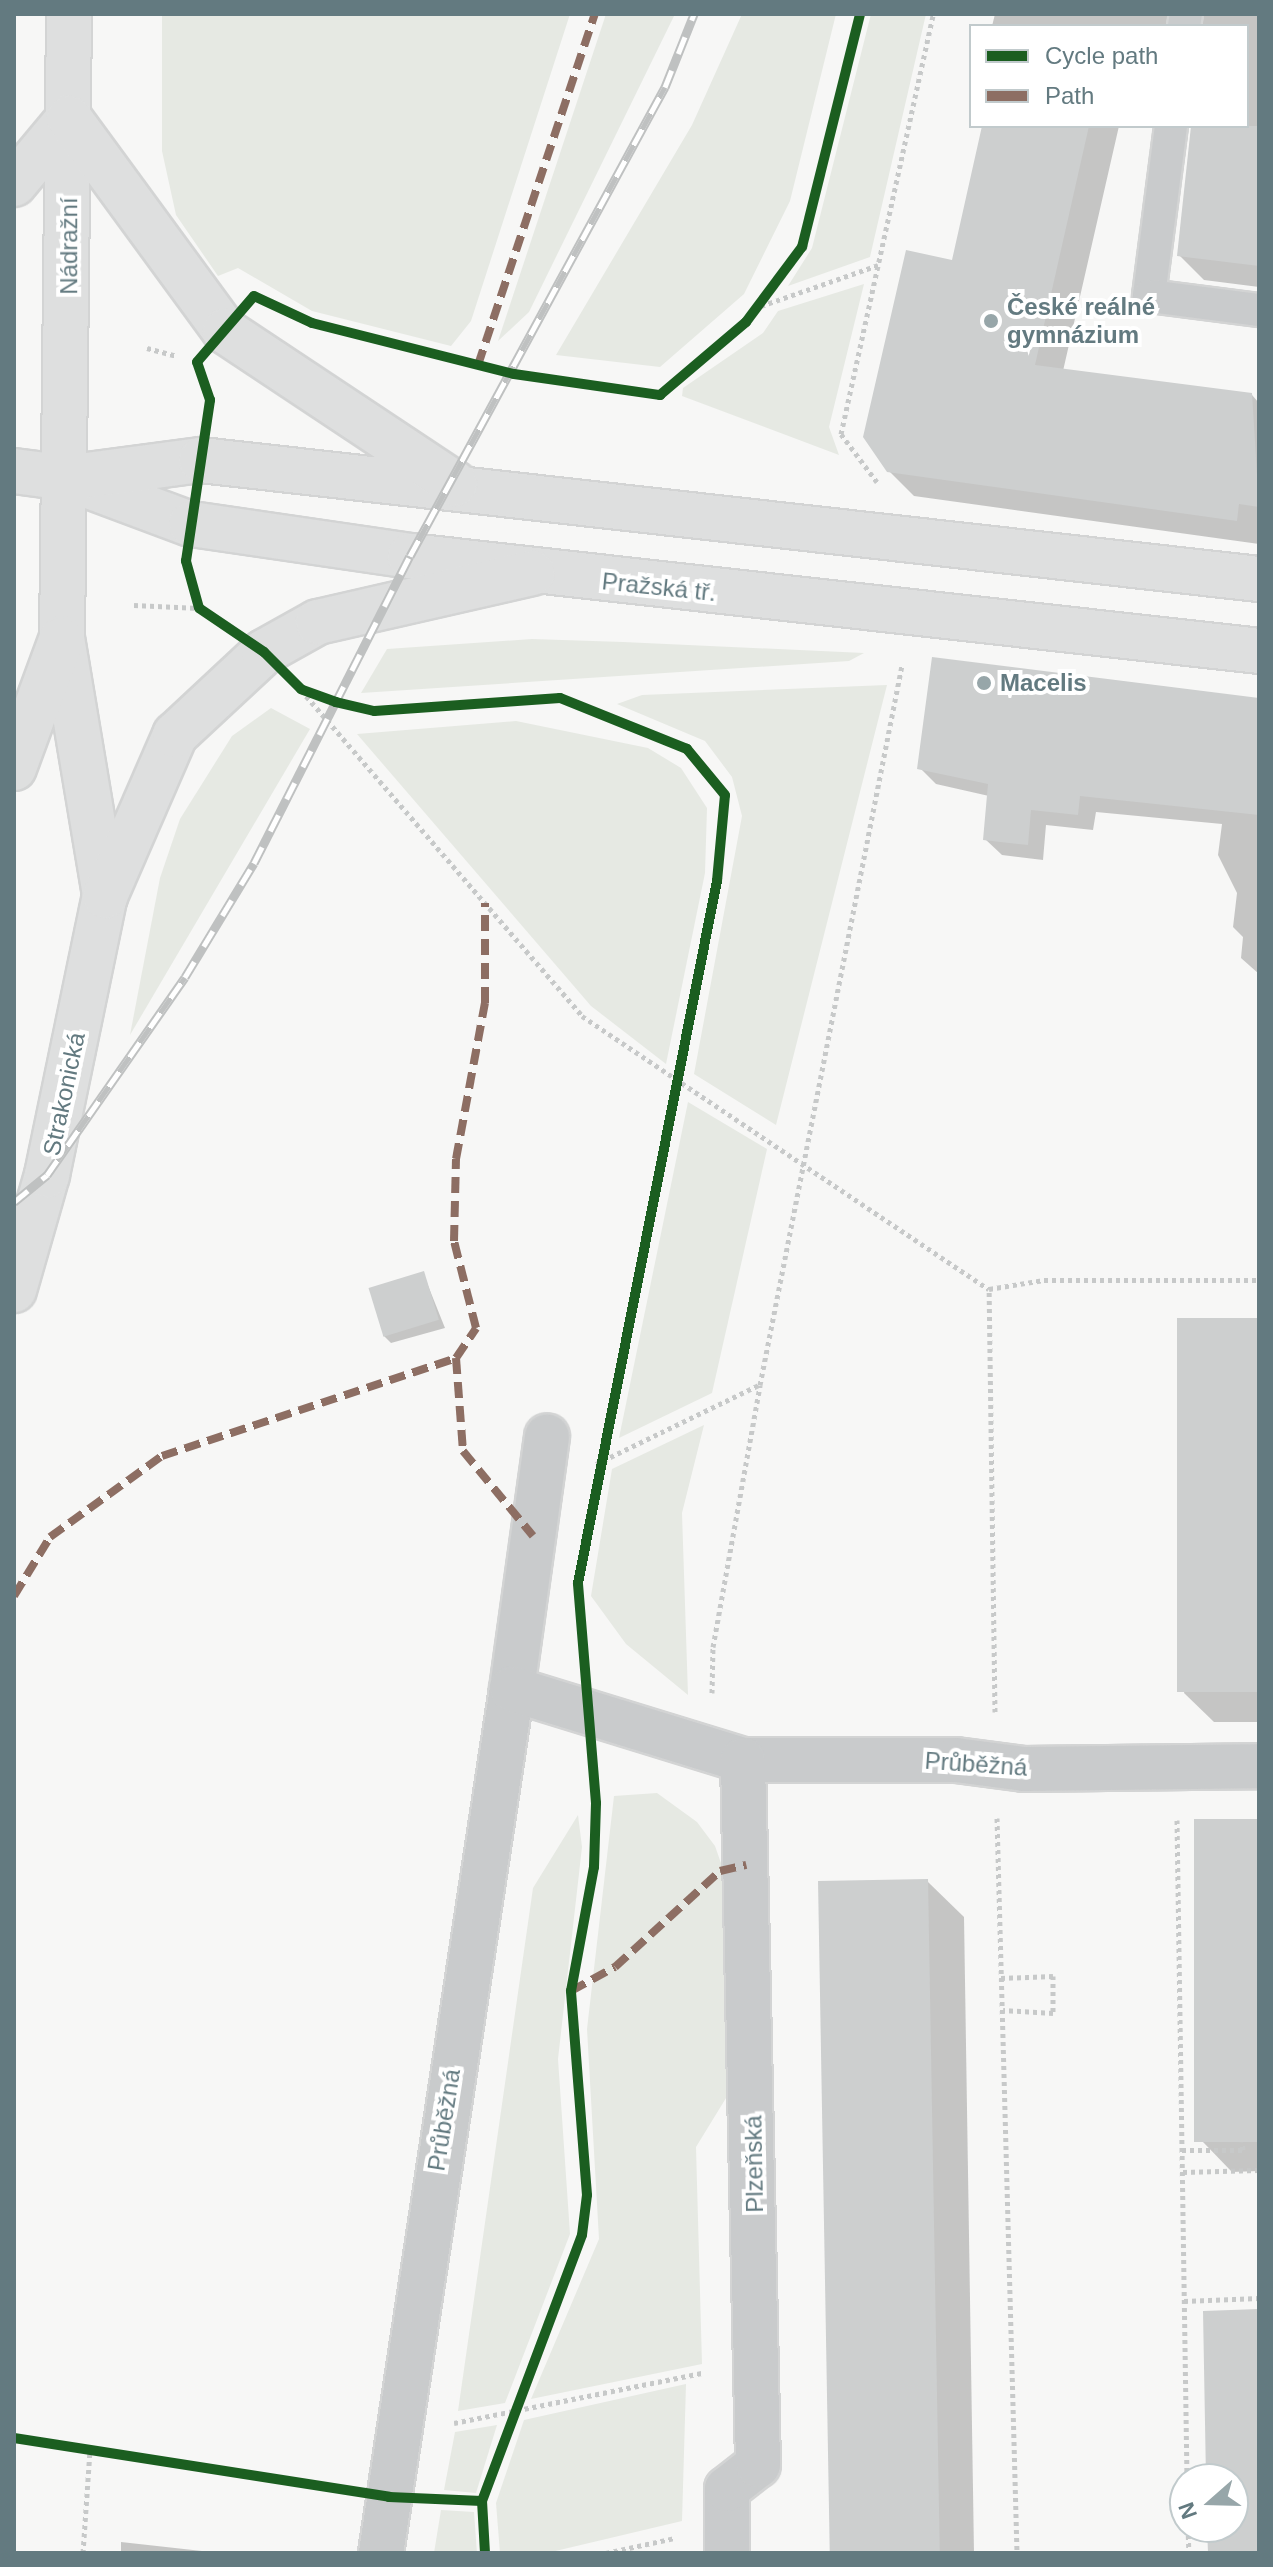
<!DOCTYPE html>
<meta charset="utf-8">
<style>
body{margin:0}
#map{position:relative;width:1273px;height:2567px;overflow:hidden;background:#f7f7f6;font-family:Arial,sans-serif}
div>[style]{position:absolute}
.green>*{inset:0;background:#e6e9e3}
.shadow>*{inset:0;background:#0003}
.building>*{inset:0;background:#cdcfcf;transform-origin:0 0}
.path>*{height:5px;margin-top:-2.5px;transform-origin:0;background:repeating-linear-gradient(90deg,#c7c9c9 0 4px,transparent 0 8px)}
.roads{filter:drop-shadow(2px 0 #d3d4d4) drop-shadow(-2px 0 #d3d4d4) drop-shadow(0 2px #d3d4d4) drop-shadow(0 -2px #d3d4d4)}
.lane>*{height:32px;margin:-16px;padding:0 16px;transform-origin:16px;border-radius:16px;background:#c9cbcc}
.street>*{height:44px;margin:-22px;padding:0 22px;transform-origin:22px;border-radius:22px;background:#c9cbcc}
.secondary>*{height:44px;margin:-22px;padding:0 22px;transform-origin:22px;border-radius:22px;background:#dedfdf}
.primary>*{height:44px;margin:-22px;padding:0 22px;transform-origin:22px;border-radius:22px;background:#dedfdf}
.rail>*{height:9px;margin-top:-4.5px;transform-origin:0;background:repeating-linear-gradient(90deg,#fff 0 18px,#bfc1c1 0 36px);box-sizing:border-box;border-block:2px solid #bfc1c1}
.quiet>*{height:8px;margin-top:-4px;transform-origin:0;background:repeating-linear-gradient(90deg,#8d6e63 0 16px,transparent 0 24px)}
.cycleway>*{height:10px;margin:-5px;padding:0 5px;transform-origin:5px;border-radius:5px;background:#1b5e20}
.dots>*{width:22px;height:22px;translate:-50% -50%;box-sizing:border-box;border:4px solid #fff;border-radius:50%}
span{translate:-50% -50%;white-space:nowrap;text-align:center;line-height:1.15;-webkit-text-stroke:8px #fff;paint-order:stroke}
.street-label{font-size:24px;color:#637a80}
.poi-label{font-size:24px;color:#637a80;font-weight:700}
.left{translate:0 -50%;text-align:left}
.frame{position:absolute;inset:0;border:16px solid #637a80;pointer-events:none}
.legend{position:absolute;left:969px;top:24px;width:280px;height:104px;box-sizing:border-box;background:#fff;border:2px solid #c1cacc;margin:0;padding:10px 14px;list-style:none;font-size:24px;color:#637a80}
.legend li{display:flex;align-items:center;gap:16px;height:40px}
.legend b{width:40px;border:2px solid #c1cacc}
.north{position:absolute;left:1169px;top:2463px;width:80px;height:80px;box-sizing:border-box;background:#fff;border:2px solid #c1cacc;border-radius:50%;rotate:250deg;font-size:22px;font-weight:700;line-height:32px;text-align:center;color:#637a80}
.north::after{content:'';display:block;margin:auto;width:28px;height:36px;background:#97a6a9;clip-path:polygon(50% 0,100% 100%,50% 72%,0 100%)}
</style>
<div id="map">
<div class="green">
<div style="clip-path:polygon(162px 14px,570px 14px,471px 321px,451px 346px,312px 311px,238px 268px,218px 276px,176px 215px,162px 151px)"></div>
<div style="clip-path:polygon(606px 14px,675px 14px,529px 312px,498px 341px)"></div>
<div style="clip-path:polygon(742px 14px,836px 14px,790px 201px,744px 294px,660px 367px,556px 355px,692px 125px)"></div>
<div style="clip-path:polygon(871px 14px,926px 14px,870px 257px,788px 286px,812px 248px)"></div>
<div style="clip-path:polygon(864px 284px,829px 427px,839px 455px,682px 396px,683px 388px,763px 333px,778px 311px)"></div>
<div style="clip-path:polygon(532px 639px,623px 642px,864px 653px,849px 661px,361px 693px,387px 649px)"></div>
<div style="clip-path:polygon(887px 685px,776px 1125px,694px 1074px,742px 816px,732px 777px,705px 741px,617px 704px,642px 695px)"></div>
<div style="clip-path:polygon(271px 708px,310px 729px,130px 1035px,160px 878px,180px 819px,232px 736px)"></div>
<div style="clip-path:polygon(516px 721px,648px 748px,681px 768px,707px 808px,705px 873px,666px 1064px,591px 1006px,357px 734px)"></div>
<div style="clip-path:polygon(688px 1102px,767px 1149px,712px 1393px,619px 1438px)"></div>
<div style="clip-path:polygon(704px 1425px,682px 1513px,688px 1695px,626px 1644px,591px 1596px,612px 1469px)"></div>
<div style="clip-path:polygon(657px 1793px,697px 1822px,715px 1846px,729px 1886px,734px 2085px,696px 2147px,702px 2364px,531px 2399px,599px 2239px,587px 2029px,614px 1796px)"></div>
<div style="clip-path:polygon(578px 1815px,582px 1847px,558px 2059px,570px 2234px,505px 2403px,458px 2411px,533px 1888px)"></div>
<div style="clip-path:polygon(686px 2384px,682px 2521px,547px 2553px,500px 2553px,496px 2503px,524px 2420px)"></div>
<div style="clip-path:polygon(497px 2425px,476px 2493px,444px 2490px,455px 2432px)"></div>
<div style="clip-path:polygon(441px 2510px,474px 2512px,477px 2553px,434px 2553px)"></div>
</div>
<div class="shadow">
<div style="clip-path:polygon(995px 14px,1259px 14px,1259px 287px,1204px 280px,1179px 255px,1193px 126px,1247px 126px,1247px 26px,992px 26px)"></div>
<div style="clip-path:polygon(984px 126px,1119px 126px,1063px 371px,1252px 395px,1259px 403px,1259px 544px,914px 496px,889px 471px,953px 262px)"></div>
<div style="clip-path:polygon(1259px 700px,1259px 974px,1241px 958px,1243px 937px,1233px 927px,1237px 893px,1218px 855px,1222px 824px,1096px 812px,1093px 830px,1046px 825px,1043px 860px,1002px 855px,985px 839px,989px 796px,936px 784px,920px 768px)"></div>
<div style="clip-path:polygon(423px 1273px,445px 1328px,391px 1343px,383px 1335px)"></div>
<div style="clip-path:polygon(1259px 1320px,1259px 1722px,1214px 1722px,1184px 1693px)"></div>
<div style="clip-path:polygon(1259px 1821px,1259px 2171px,1232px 2172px,1203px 2142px)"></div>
<div style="clip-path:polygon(927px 1881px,964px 1917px,974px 2553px,835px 2553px)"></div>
<div style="clip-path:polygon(121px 2542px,220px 2553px,121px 2553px)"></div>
</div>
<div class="building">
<div style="clip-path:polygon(982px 126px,1089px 126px,1035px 365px,1252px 393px,1259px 507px,1239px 504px,1237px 521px,887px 472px,863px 437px,906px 250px,952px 260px)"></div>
<div style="clip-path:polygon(1191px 126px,1259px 126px,1259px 266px,1177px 256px)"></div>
<div style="clip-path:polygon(932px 657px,1259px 698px,1259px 815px,1080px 796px,1078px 815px,1031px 810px,1028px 845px,983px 840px,988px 784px,917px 769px)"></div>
<div style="left:424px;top:1271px;width:51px;height:58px;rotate:73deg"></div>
<div style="left:1259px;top:1318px;width:374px;height:82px;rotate:90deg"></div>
<div style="left:1259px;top:1819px;width:323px;height:65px;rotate:90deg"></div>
<div style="left:928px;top:1879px;width:674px;height:110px;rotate:89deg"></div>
<div style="clip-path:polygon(1259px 2309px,1259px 2553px,1208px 2553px,1207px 2527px,1233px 2527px,1233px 2479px,1206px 2479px,1203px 2311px)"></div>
</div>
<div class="path">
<div style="left:761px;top:306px;width:124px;rotate:-19.3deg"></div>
<div style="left:147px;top:348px;width:31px;rotate:15deg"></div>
<div style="left:204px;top:382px;width:19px;rotate:72deg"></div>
<div style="left:877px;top:482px;width:60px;rotate:-126.9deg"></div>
<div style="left:841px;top:434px;width:430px;rotate:-77.6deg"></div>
<div style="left:190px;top:578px;width:31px;rotate:73deg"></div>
<div style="left:134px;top:605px;width:65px;rotate:2.6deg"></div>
<div style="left:199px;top:608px;width:27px;rotate:34deg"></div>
<div style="left:301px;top:690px;width:430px;rotate:49.2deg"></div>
<div style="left:582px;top:1016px;width:490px;rotate:33.9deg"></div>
<div style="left:596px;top:1464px;width:181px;rotate:-25.9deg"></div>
<div style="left:712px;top:1693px;width:46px;rotate:-88.8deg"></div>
<div style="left:713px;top:1647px;width:266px;rotate:-79.8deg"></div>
<div style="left:760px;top:1385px;width:734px;rotate:-78.84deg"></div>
<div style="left:995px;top:1712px;width:423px;rotate:-90.8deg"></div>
<div style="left:989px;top:1289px;width:56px;rotate:-9.3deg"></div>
<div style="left:1044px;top:1280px;width:215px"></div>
<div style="left:997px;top:1818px;width:735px;rotate:88.44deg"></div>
<div style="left:1177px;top:1820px;width:659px;rotate:89.13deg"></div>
<div style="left:1001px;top:1978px;width:52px;rotate:-2.2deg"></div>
<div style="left:1053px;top:1976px;width:37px;rotate:90deg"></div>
<div style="left:1053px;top:2013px;width:50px;rotate:-176.6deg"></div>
<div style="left:1182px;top:2150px;width:61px"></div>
<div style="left:1243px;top:2150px;width:8px;rotate:-97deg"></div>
<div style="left:1183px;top:2172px;width:76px;rotate:-1.5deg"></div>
<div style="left:1184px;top:2301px;width:75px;rotate:-2.3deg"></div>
<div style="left:454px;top:2423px;width:254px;rotate:-11.4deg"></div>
<div style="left:14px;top:2438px;width:327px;rotate:8.8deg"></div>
<div style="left:1188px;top:2527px;width:26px;rotate:88deg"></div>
<div style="left:83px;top:2553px;width:103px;rotate:-86.1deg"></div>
<div style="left:606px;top:2553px;width:71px;rotate:-12.3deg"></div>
</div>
<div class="roads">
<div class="lane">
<div style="left:1184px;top:26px;width:12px;rotate:-81deg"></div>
<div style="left:1171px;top:126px;width:171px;rotate:97.4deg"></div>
<div style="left:1149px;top:296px;width:111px;rotate:7.3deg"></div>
</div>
<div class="street">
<div style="left:512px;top:1689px;width:255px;rotate:-82.1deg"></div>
<div style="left:381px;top:2553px;width:874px;rotate:-81.38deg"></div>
<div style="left:512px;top:1689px;width:242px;rotate:17.1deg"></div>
<div style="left:743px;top:1760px;width:213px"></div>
<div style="left:956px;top:1760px;width:69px;rotate:7.5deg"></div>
<div style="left:1024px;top:1769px;width:235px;rotate:-0.7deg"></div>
<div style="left:727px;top:2553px;width:64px;rotate:-90deg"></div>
<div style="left:727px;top:2489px;width:39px;rotate:-38deg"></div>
<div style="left:758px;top:2465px;width:705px;rotate:-91.22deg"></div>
</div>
<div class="secondary">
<div style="left:14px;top:184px;width:86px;rotate:-50.2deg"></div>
<div style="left:14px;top:471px;width:53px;rotate:7.5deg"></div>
<div style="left:67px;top:478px;width:132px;rotate:20.4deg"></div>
<div style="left:191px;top:524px;width:221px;rotate:8.3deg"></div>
<div style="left:410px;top:556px;width:854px;rotate:6.38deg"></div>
<div style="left:73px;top:477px;width:129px;rotate:-7.6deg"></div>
<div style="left:201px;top:460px;width:1065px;rotate:6.42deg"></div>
</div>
<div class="primary">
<div style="left:69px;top:14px;width:624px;rotate:90.64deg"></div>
<div style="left:62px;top:638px;width:262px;rotate:80.5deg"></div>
<div style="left:69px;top:118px;width:264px;rotate:53.8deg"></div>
<div style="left:225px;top:331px;width:276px;rotate:33.6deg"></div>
<div style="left:14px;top:768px;width:136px;rotate:-69.8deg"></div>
<div style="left:14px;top:1290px;width:120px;rotate:-74deg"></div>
<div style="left:47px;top:1175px;width:285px;rotate:-78.3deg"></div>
<div style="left:105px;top:896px;width:176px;rotate:-66.5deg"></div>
<div style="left:175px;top:735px;width:122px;rotate:-43deg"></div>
<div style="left:264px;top:652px;width:62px;rotate:-29.1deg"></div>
<div style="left:318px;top:622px;width:220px;rotate:-12.9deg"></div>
</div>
</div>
<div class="rail">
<div style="left:14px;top:1202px;width:43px;rotate:-39.3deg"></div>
<div style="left:47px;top:1175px;width:241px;rotate:-55.1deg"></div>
<div style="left:185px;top:977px;width:133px;rotate:-58.8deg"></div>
<div style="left:254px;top:863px;width:344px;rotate:-63.1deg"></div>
<div style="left:410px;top:556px;width:534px;rotate:-61.47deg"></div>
<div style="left:665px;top:87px;width:79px;rotate:-68.3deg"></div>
</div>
<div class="quiet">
<div style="left:478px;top:365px;width:370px;rotate:-71.6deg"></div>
<div style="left:456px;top:1358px;width:93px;rotate:85.7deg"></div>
<div style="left:463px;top:1451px;width:110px;rotate:50.5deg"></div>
<div style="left:14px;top:1596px;width:69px;rotate:-58.6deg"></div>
<div style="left:50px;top:1537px;width:138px;rotate:-35.9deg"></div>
<div style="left:162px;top:1456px;width:310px;rotate:-18.4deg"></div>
<div style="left:456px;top:1358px;width:36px;rotate:-56deg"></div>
<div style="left:476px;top:1328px;width:90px;rotate:-104.2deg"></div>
<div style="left:454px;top:1241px;width:82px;rotate:-88.6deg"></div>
<div style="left:456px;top:1159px;width:159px;rotate:-79.5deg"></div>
<div style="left:485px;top:1003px;width:100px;rotate:-90deg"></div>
<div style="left:571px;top:1991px;width:50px;rotate:-28.6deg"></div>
<div style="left:615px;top:1967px;width:142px;rotate:-42.4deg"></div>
<div style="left:720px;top:1871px;width:27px;rotate:-13deg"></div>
</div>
<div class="cycleway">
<div style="left:14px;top:2438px;width:380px;rotate:8.9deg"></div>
<div style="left:389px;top:2497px;width:93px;rotate:2.5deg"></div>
<div style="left:485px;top:2553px;width:52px;rotate:-93.3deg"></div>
<div style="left:482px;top:2501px;width:284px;rotate:-69.4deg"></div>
<div style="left:582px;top:2235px;width:40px;rotate:-82.9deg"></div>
<div style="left:587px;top:2195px;width:205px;rotate:-94.5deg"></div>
<div style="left:571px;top:1991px;width:126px;rotate:-79.5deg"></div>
<div style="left:594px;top:1867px;width:64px;rotate:-88.2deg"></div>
<div style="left:596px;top:1803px;width:221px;rotate:-94.7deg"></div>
<div style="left:578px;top:1583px;width:716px;rotate:-78.8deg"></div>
<div style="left:717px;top:881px;width:86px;rotate:-84.7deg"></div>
<div style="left:725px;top:795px;width:60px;rotate:-129.6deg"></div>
<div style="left:687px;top:749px;width:137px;rotate:-158.1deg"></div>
<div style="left:560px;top:698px;width:186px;rotate:176deg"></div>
<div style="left:374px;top:711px;width:39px;rotate:-167deg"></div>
<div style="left:336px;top:702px;width:37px;rotate:-160deg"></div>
<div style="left:301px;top:689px;width:52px;rotate:-135deg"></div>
<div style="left:264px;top:652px;width:78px;rotate:-145.9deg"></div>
<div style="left:199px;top:608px;width:49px;rotate:-105.5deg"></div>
<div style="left:186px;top:561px;width:163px;rotate:-81.5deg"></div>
<div style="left:210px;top:400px;width:40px;rotate:-108.9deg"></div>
<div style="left:197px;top:362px;width:87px;rotate:-49.2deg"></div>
<div style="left:254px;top:296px;width:64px;rotate:25deg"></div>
<div style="left:312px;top:323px;width:208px;rotate:14.2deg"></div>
<div style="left:514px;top:374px;width:148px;rotate:8.2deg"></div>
<div style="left:660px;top:395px;width:113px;rotate:-40.3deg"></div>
<div style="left:746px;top:322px;width:94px;rotate:-53.3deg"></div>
<div style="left:802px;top:247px;width:240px;rotate:-76deg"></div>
</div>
<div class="dots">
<div style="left:991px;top:321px;background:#97a6a9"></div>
<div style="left:984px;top:683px;background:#97a6a9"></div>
</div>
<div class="street-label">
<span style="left:69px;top:246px;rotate:-90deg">Nádražní</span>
<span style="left:659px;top:587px;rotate:6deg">Pražská tř.</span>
<span style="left:64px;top:1094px;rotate:-78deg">Strakonická</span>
<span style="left:976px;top:1764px;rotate:4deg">Průběžná</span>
<span style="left:444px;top:2120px;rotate:-81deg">Průběžná</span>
<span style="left:754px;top:2164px;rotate:-91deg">Plzeňská</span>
</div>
<div class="poi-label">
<span class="left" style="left:1007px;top:321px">České reálné<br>gymnázium</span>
<span class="left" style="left:1000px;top:683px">Macelis</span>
</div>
<div class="frame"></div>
<ul class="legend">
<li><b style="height:10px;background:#1b5e20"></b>Cycle path</li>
<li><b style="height:10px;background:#8d6e63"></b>Path</li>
</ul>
<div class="north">N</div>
</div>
